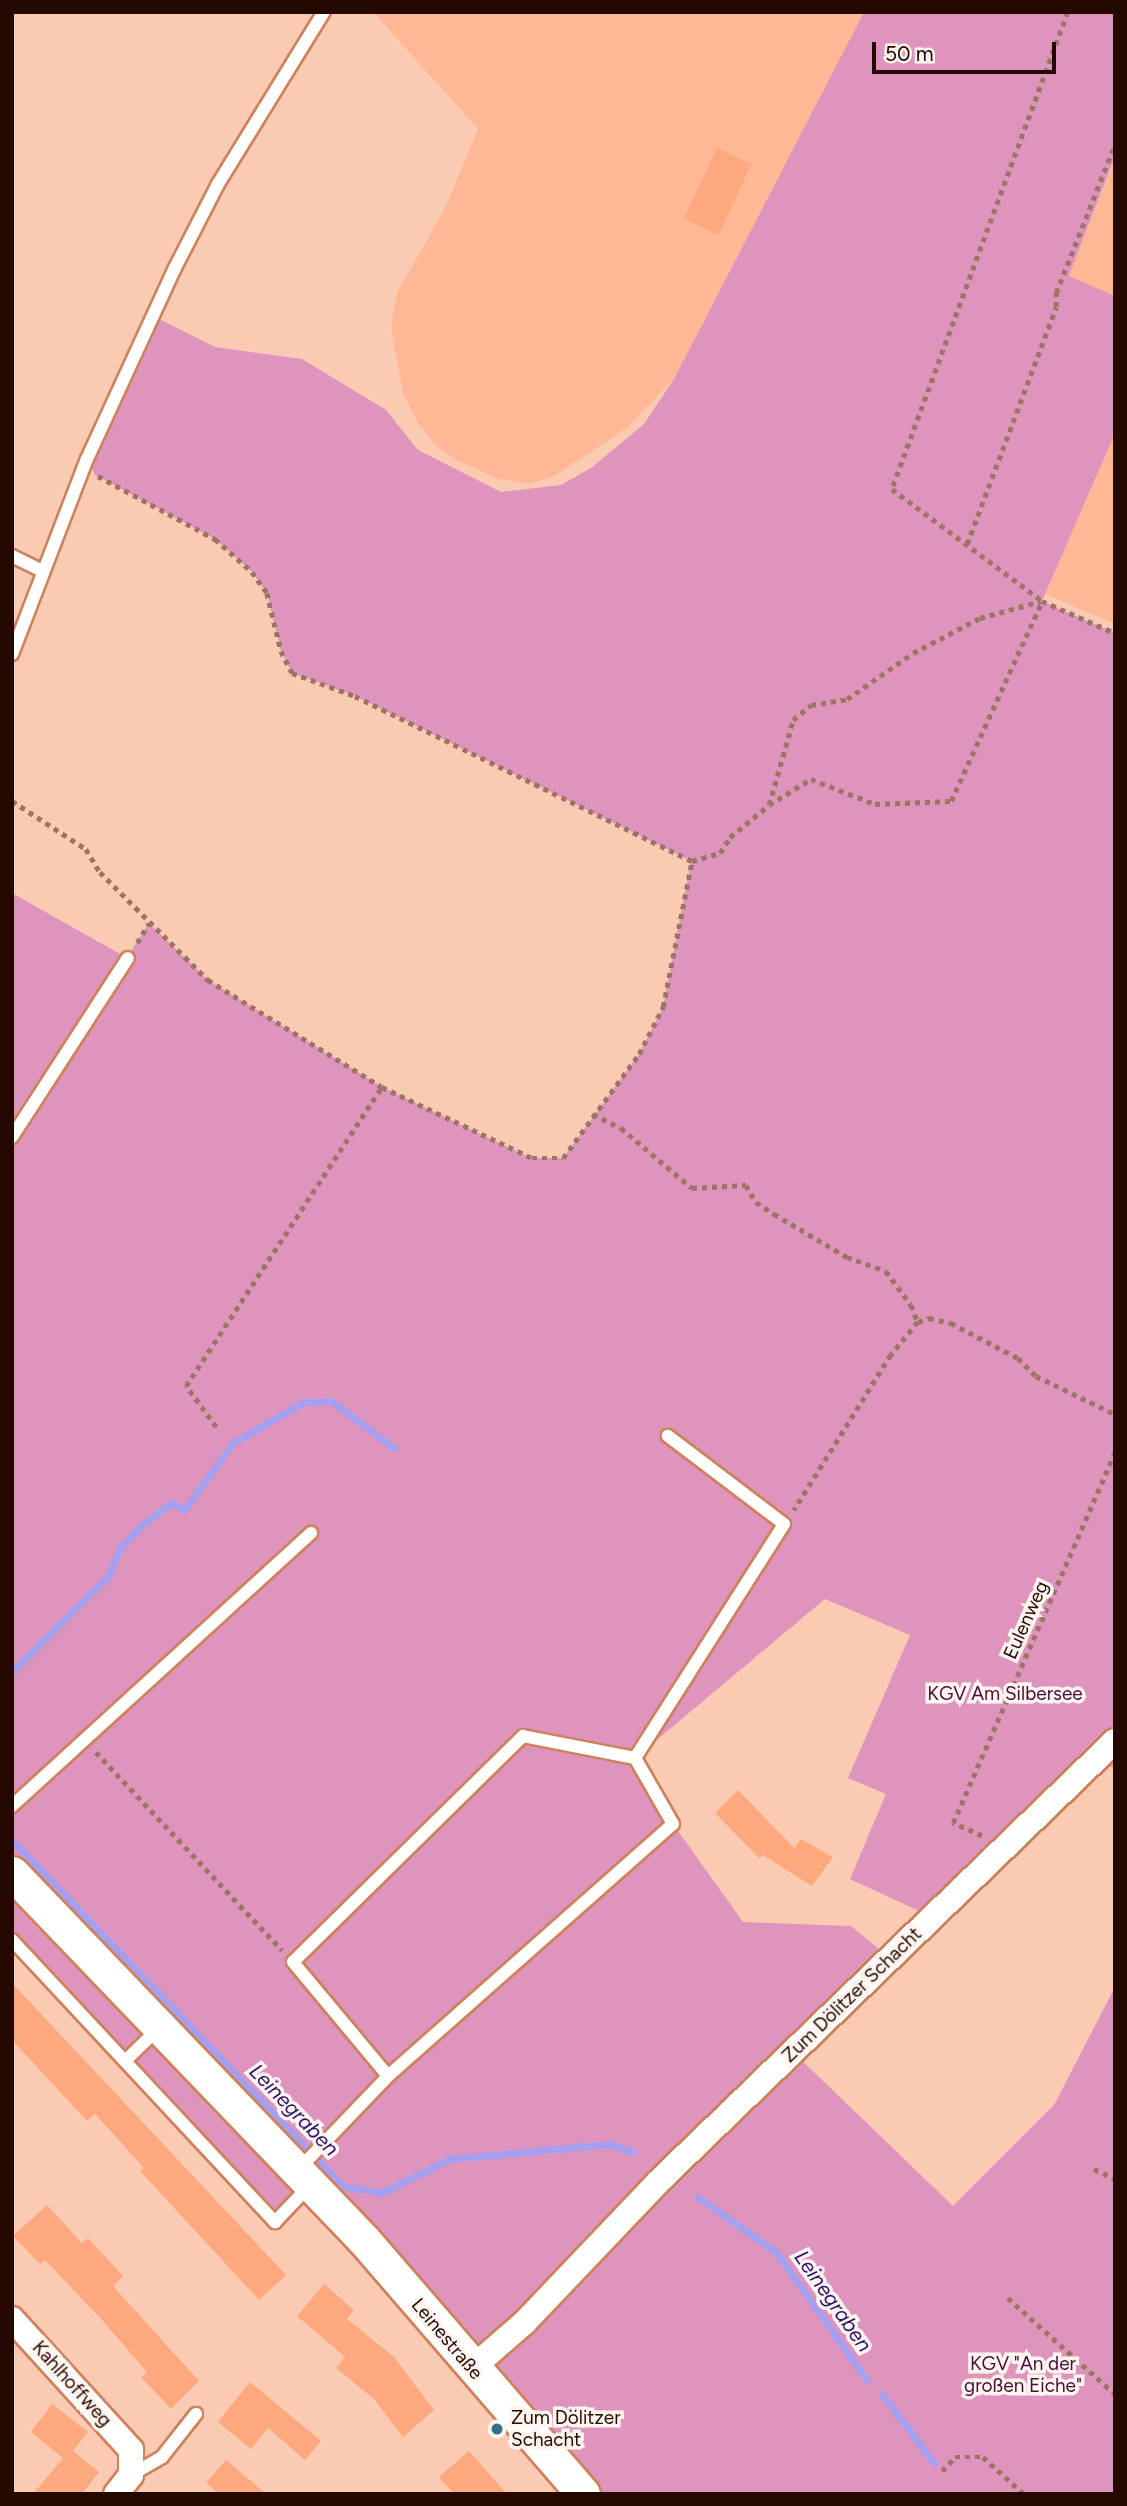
<!DOCTYPE html>
<meta charset="utf-8">
<style>
body{margin:0}
#map{position:relative;width:1127px;height:2506px;overflow:hidden;background:#fbcab3;font-family:Figtree,sans-serif}
div>[style]{position:absolute}
.built>*{inset:0;background:#feb896}
.green>*{inset:0;background:#de94bc}
.stream>*{height:7px;margin:-3.5px;padding:0 3.5px;transform-origin:3.5px;border-radius:3.5px;background:#a59ff0}
.building>*{inset:0;background:#fea87f;transform-origin:0 0}
.path>*{height:4.5px;margin-top:-2.25px;transform-origin:0;background:repeating-linear-gradient(90deg,#9b7463 0 5px,transparent 0 10px)}
.roads{filter:drop-shadow(2px 0 #ce825c) drop-shadow(-2px 0 #ce825c) drop-shadow(0 2px #ce825c) drop-shadow(0 -2px #ce825c)}
.lane>*{height:12px;margin:-6px;padding:0 6px;transform-origin:6px;border-radius:6px;background:#fff}
.street>*{height:24px;margin:-12px;padding:0 12px;transform-origin:12px;border-radius:12px;background:#fff}
.secondary>*{height:33px;margin:-16.5px;padding:0 16.5px;transform-origin:16.5px;border-radius:16.5px;background:#fff}
.dots>*{width:19px;height:19px;translate:-50% -50%;box-sizing:border-box;border:4px solid #fef5f1;border-radius:50%}
span{translate:-50% -50%;white-space:nowrap;text-align:center;line-height:1.15;-webkit-text-stroke:7px #fef5f1;paint-order:stroke}
.street-label{font-size:19px;color:#250900}
.park-label{font-size:19px;color:#4c0b34}
.poi-label{font-size:19px;color:#250900}
.left{translate:0 -50%;text-align:left}
.water-label{font-size:21px;color:#2b126b;font-style:italic}
.frame{position:absolute;inset:0;border:14px solid #250900;pointer-events:none}
.scale{position:absolute;left:872px;top:42px;width:184px;height:32px;box-sizing:border-box;border:4px solid #250900;border-top:0;padding-left:9px;font-size:21px;line-height:24px;white-space:nowrap;color:#250900;-webkit-text-stroke:5px #fef5f1;paint-order:stroke}
</style>
<div id="map">
<div class="built">
<div style="clip-path:polygon(373px 12px,864px 12px,674px 379px,627px 428px,554px 476px,530px 484px,499px 479px,458px 461px,436px 446px,418px 423px,403px 394px,391px 327px,397px 293px,446px 206px,478px 129px)"></div>
<div style="clip-path:polygon(1115px 160px,1115px 296px,1069px 276px)"></div>
<div style="clip-path:polygon(1115px 433px,1115px 624px,1045px 594px)"></div>
</div>
<div class="green">
<div style="clip-path:polygon(864px 12px,1115px 12px,1115px 157px,1069px 276px,1115px 296px,1115px 433px,1042px 601px,1115px 633px,1115px 1769px,1099px 1757px,932px 1917px,850px 1879px,886px 1794px,848px 1778px,910px 1635px,825px 1599px,635px 1758px,673px 1824px,743px 1922px,851px 1926px,890px 1958px,793px 2052px,953px 2206px,1054px 2105px,1115px 1987px,1115px 2494px,583px 2494px,311px 2184px,275px 2222px,12px 1940px,12px 893px,127px 958px,149px 923px,208px 980px,382px 1087px,531px 1158px,563px 1158px,639px 1054px,663px 1007px,691px 861px,355px 696px,292px 673px,281px 651px,267px 594px,252px 572px,215px 539px,95px 475px,87px 459px,153px 316px,215px 347px,302px 359px,386px 410px,418px 450px,501px 492px,561px 485px,591px 468px,644px 424px,674px 379px)"></div>
</div>
<div class="stream">
<div style="left:12px;top:1672px;width:137px;rotate:-45deg"></div>
<div style="left:109px;top:1575px;width:29px;rotate:-68deg"></div>
<div style="left:120px;top:1548px;width:33px;rotate:-46deg"></div>
<div style="left:143px;top:1524px;width:35px;rotate:-37deg"></div>
<div style="left:171px;top:1503px;width:15px;rotate:28deg"></div>
<div style="left:184px;top:1510px;width:84px;rotate:-53.7deg"></div>
<div style="left:234px;top:1442px;width:81px;rotate:-29.7deg"></div>
<div style="left:304px;top:1402px;width:27px;rotate:-2deg"></div>
<div style="left:331px;top:1401px;width:79px;rotate:36.7deg"></div>
<div style="left:12px;top:1840px;width:479px;rotate:46.3deg"></div>
<div style="left:343px;top:2186px;width:39px;rotate:10deg"></div>
<div style="left:381px;top:2193px;width:77px;rotate:-26.2deg"></div>
<div style="left:450px;top:2159px;width:160px;rotate:-5.4deg"></div>
<div style="left:609px;top:2144px;width:25px;rotate:18deg"></div>
<div style="left:698px;top:2197px;width:95px;rotate:35.2deg"></div>
<div style="left:776px;top:2252px;width:157px;rotate:54.6deg"></div>
<div style="left:882px;top:2394px;width:86px;rotate:53deg"></div>
</div>
<div class="building">
<div style="left:717px;top:148px;width:38px;height:78px;rotate:25deg"></div>
<div style="clip-path:polygon(738px 1790px,794px 1848px,801px 1839px,833px 1857px,812px 1886px,763px 1855px,759px 1858px,715px 1813px)"></div>
<div style="clip-path:polygon(12px 1983px,286px 2275px,259px 2300px,140px 2171px,144px 2168px,95px 2114px,87px 2121px,12px 2040px)"></div>
<div style="clip-path:polygon(47px 2205px,82px 2243px,88px 2238px,123px 2276px,113px 2286px,199px 2381px,171px 2409px,141px 2377px,147px 2372px,102px 2320px,45px 2260px,40px 2264px,13px 2236px)"></div>
<div style="clip-path:polygon(324px 2284px,354px 2310px,347px 2319px,394px 2357px,434px 2410px,403px 2437px,375px 2400px,336px 2368px,345px 2357px,297px 2316px)"></div>
<div style="clip-path:polygon(250px 2382px,321px 2441px,305px 2460px,268px 2428px,251px 2449px,218px 2422px)"></div>
<div style="clip-path:polygon(52px 2404px,88px 2432px,73px 2451px,99px 2472px,82px 2494px,33px 2494px,63px 2458px,31px 2432px)"></div>
<div style="clip-path:polygon(469px 2451px,507px 2494px,454px 2494px,439px 2477px)"></div>
<div style="clip-path:polygon(226px 2460px,266px 2494px,219px 2494px,206px 2483px)"></div>
</div>
<div class="path">
<div style="left:1068px;top:12px;width:508px;rotate:110.25deg"></div>
<div style="left:892px;top:489px;width:187px;rotate:36.7deg"></div>
<div style="left:1042px;top:601px;width:80px;rotate:23.7deg"></div>
<div style="left:98px;top:476px;width:133px;rotate:28.3deg"></div>
<div style="left:215px;top:539px;width:50px;rotate:41.7deg"></div>
<div style="left:252px;top:572px;width:26px;rotate:54deg"></div>
<div style="left:267px;top:593px;width:60px;rotate:76.4deg"></div>
<div style="left:281px;top:651px;width:25px;rotate:63deg"></div>
<div style="left:292px;top:673px;width:67px;rotate:20.1deg"></div>
<div style="left:355px;top:696px;width:375px;rotate:26.1deg"></div>
<div style="left:692px;top:861px;width:29px;rotate:-16deg"></div>
<div style="left:720px;top:853px;width:19px;rotate:-58deg"></div>
<div style="left:730px;top:837px;width:50px;rotate:-39.4deg"></div>
<div style="left:769px;top:805px;width:49px;rotate:-31.8deg"></div>
<div style="left:811px;top:779px;width:69px;rotate:21.3deg"></div>
<div style="left:875px;top:804px;width:76px;rotate:-2.3deg"></div>
<div style="left:951px;top:801px;width:220px;rotate:-65.5deg"></div>
<div style="left:967px;top:544px;width:253px;rotate:-69.4deg"></div>
<div style="left:1056px;top:307px;width:14px;rotate:-90deg"></div>
<div style="left:1056px;top:293px;width:160px;rotate:-68.4deg"></div>
<div style="left:12px;top:801px;width:88px;rotate:33deg"></div>
<div style="left:86px;top:849px;width:27px;rotate:59deg"></div>
<div style="left:100px;top:872px;width:153px;rotate:45deg"></div>
<div style="left:208px;top:980px;width:204px;rotate:31.6deg"></div>
<div style="left:382px;top:1087px;width:166px;rotate:25.3deg"></div>
<div style="left:532px;top:1158px;width:31px"></div>
<div style="left:563px;top:1158px;width:129px;rotate:-53.8deg"></div>
<div style="left:639px;top:1054px;width:53px;rotate:-62.9deg"></div>
<div style="left:663px;top:1007px;width:149px;rotate:-78.8deg"></div>
<div style="left:769px;top:805px;width:88px;rotate:-74.2deg"></div>
<div style="left:793px;top:720px;width:23px;rotate:-40deg"></div>
<div style="left:811px;top:705px;width:36px;rotate:-9deg"></div>
<div style="left:847px;top:699px;width:80px;rotate:-34.9deg"></div>
<div style="left:913px;top:653px;width:76px;rotate:-27.6deg"></div>
<div style="left:980px;top:618px;width:63px;rotate:-15.6deg"></div>
<div style="left:137px;top:943px;width:23px;rotate:-59deg"></div>
<div style="left:593px;top:1114px;width:31px;rotate:27deg"></div>
<div style="left:621px;top:1128px;width:93px;rotate:40.2deg"></div>
<div style="left:692px;top:1188px;width:54px;rotate:-3.2deg"></div>
<div style="left:746px;top:1185px;width:20px;rotate:60deg"></div>
<div style="left:756px;top:1202px;width:22px;rotate:34deg"></div>
<div style="left:774px;top:1214px;width:85px;rotate:30.5deg"></div>
<div style="left:847px;top:1257px;width:41px;rotate:19.7deg"></div>
<div style="left:886px;top:1271px;width:42px;rotate:53.7deg"></div>
<div style="left:911px;top:1305px;width:18px;rotate:68deg"></div>
<div style="left:918px;top:1322px;width:43px;rotate:129.3deg"></div>
<div style="left:891px;top:1355px;width:183px;rotate:122deg"></div>
<div style="left:918px;top:1322px;width:12px;rotate:-20deg"></div>
<div style="left:929px;top:1318px;width:23px;rotate:13deg"></div>
<div style="left:951px;top:1323px;width:76px;rotate:27.6deg"></div>
<div style="left:1018px;top:1358px;width:25px;rotate:45deg"></div>
<div style="left:1036px;top:1376px;width:88px;rotate:25.7deg"></div>
<div style="left:216px;top:1427px;width:51px;rotate:-126.2deg"></div>
<div style="left:186px;top:1386px;width:358px;rotate:-56.8deg"></div>
<div style="left:96px;top:1752px;width:272px;rotate:46.8deg"></div>
<div style="left:982px;top:1836px;width:32px;rotate:-156deg"></div>
<div style="left:953px;top:1823px;width:405px;rotate:-66.4deg"></div>
<div style="left:1094px;top:2169px;width:23px;rotate:25deg"></div>
<div style="left:1008px;top:2298px;width:144px;rotate:41.9deg"></div>
<div style="left:942px;top:2471px;width:19px;rotate:-47deg"></div>
<div style="left:955px;top:2457px;width:28px"></div>
<div style="left:983px;top:2457px;width:55px;rotate:42.1deg"></div>
</div>
<div class="roads">
<div class="lane">
<div style="left:12px;top:556px;width:32px;rotate:26deg"></div>
<div style="left:12px;top:654px;width:209px;rotate:-69deg"></div>
<div style="left:87px;top:459px;width:210px;rotate:-65.3deg"></div>
<div style="left:175px;top:268px;width:94px;rotate:-62.9deg"></div>
<div style="left:218px;top:184px;width:202px;rotate:-58.4deg"></div>
<div style="left:12px;top:1137px;width:213px;rotate:-57.1deg"></div>
<div style="left:635px;top:1758px;width:277px;rotate:-57.5deg"></div>
<div style="left:784px;top:1524px;width:146px;rotate:-142.8deg"></div>
<div style="left:12px;top:1806px;width:405px;rotate:-42.4deg"></div>
<div style="left:12px;top:1940px;width:386px;rotate:47deg"></div>
<div style="left:275px;top:2222px;width:52px;rotate:-46.5deg"></div>
<div style="left:125px;top:2061px;width:47px;rotate:-44.1deg"></div>
<div style="left:298px;top:2170px;width:130px;rotate:-46.2deg"></div>
<div style="left:388px;top:2076px;width:380px;rotate:-41.5deg"></div>
<div style="left:673px;top:1824px;width:76px;rotate:-119.9deg"></div>
<div style="left:635px;top:1758px;width:114px;rotate:-168.9deg"></div>
<div style="left:523px;top:1736px;width:322px;rotate:135.5deg"></div>
<div style="left:293px;top:1962px;width:148px;rotate:50.2deg"></div>
<div style="left:131px;top:2475px;width:36px;rotate:-30deg"></div>
<div style="left:162px;top:2457px;width:55px;rotate:-51.7deg"></div>
</div>
<div class="street">
<div style="left:12px;top:2319px;width:177px;rotate:47.7deg"></div>
<div style="left:131px;top:2450px;width:25px;rotate:90deg"></div>
<div style="left:131px;top:2475px;width:24px;rotate:128deg"></div>
<div style="left:471px;top:2369px;width:70px;rotate:-41deg"></div>
<div style="left:524px;top:2323px;width:196px;rotate:-46.4deg"></div>
<div style="left:659px;top:2181px;width:634px;rotate:-43.98deg"></div>
</div>
<div class="secondary">
<div style="left:12px;top:1873px;width:509px;rotate:46.2deg"></div>
<div style="left:364px;top:2240px;width:335px;rotate:49.2deg"></div>
</div>
</div>
<div class="dots">
<div style="left:497px;top:2429px;background:#367189"></div>
</div>
<div class="street-label">
<span style="left:1026px;top:1620px;rotate:-66deg">Eulenweg</span>
<span style="left:852px;top:1995px;rotate:-44deg">Zum Dölitzer Schacht</span>
<span style="left:447px;top:2339px;rotate:50deg">Leinestraße</span>
<span style="left:72px;top:2384px;rotate:48deg">Kahlhoffweg</span>
</div>
<div class="park-label">
<span style="left:1005px;top:1694px">KGV Am Silbersee</span>
<span style="left:1023px;top:2375px">KGV "An der<br>großen Eiche"</span>
</div>
<div class="poi-label">
<span class="left" style="left:511px;top:2429px">Zum Dölitzer<br>Schacht</span>
</div>
<div class="water-label">
<span style="left:294px;top:2110px;rotate:46deg">Leinegraben</span>
<span style="left:833px;top:2301px;rotate:55deg">Leinegraben</span>
</div>
<div class="frame"></div>
<div class="scale">50 m</div>
</div>
